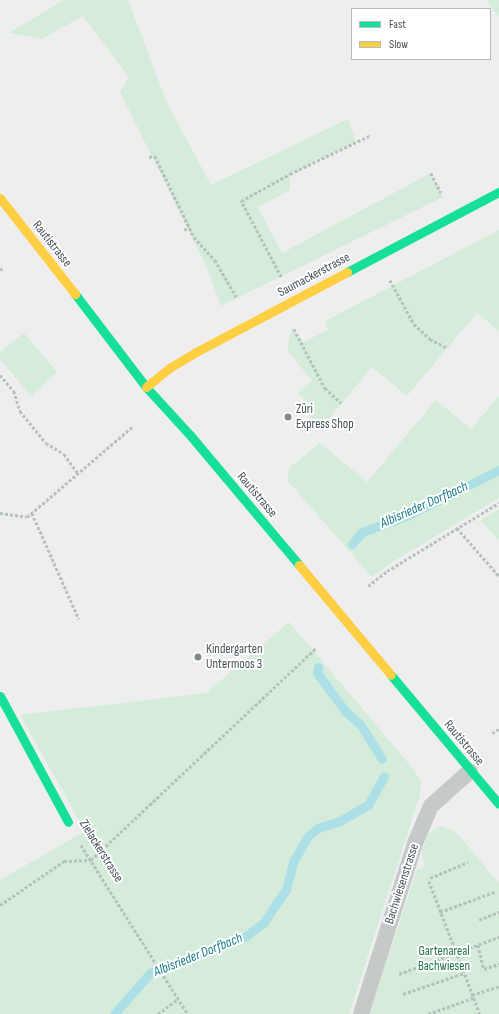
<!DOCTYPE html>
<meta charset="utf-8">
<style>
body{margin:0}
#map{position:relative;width:499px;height:1014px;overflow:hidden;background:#efeeee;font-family:"Sofia Sans Condensed",sans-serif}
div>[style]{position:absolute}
.green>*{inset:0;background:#d5ecdb}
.stream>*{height:9px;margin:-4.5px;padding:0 4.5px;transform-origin:4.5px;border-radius:4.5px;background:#acdfe6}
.path>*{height:2.5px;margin-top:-1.25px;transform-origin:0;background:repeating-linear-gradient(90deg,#b6c0bc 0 3px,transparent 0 5px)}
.lane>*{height:16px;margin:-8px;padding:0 8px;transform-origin:8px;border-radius:8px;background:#c6c9ca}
.fast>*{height:9px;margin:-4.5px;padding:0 4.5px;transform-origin:4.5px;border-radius:4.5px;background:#16e098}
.slow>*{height:9px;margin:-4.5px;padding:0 4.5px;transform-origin:4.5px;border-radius:4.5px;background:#ffcf43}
.dots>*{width:11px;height:11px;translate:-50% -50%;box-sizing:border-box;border:2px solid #fff;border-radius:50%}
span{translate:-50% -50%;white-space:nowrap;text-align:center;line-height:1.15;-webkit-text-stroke:4px #fff;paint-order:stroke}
.street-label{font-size:13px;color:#475259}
.poi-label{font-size:13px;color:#475259}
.left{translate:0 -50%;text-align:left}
.park-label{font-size:13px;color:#1f7343}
.water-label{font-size:14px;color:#187d8c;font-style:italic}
.legend{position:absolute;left:351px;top:8px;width:140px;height:52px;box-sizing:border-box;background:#fff;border:1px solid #b5babd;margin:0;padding:5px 7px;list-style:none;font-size:12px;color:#475259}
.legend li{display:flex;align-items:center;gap:8px;height:20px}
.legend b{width:20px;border:1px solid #b5babd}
</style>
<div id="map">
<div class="green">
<div style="clip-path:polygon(64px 0,128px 0,167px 103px,211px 185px,348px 119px,356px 142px,290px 174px,290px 190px,258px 207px,282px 253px,431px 173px,443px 197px,221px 306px,206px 266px,120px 92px,129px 77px,83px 16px,42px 39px,9px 33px)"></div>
<div style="clip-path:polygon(486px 0,499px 0,499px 17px)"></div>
<div style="clip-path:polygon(499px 230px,499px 331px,477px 313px,407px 396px,372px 367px,322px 427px,300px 408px,304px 400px,298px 393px,312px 381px,287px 350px,292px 326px,303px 342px,328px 330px,325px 321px)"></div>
<div style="clip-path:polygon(24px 333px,57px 372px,31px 396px,0 359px,0 352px)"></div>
<div style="clip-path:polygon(499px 396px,499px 498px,391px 563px,372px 577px,287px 480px,289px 468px,320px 443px,367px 482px,436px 400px,471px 429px)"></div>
<div style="clip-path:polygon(499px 509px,499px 541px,481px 520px)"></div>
<div style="clip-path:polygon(289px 622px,415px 771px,421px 782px,420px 795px,349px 1014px,0 1014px,0 880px,85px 831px,20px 715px,206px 693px)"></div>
<div style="clip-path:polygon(440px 826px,455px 831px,499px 883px,499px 1014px,369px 1014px,417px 870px,424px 867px,422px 850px,428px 834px)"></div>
</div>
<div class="stream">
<div style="left:352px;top:544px;width:16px;rotate:-50deg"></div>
<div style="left:362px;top:532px;width:47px;rotate:-20deg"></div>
<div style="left:406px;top:516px;width:104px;rotate:-26.3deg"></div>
<div style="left:318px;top:667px;width:6px;rotate:99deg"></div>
<div style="left:317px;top:673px;width:49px;rotate:53.4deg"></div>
<div style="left:346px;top:712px;width:18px;rotate:41deg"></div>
<div style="left:360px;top:724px;width:41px;rotate:57.8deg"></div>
<div style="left:114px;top:1014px;width:55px;rotate:-48.7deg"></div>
<div style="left:150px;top:973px;width:102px;rotate:-20.8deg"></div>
<div style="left:245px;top:937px;width:24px;rotate:-38deg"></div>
<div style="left:264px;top:922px;width:40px;rotate:-56deg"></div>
<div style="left:286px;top:889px;width:30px;rotate:-75deg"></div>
<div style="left:294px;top:860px;width:28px;rotate:-60deg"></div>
<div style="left:308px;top:836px;width:13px;rotate:-39deg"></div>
<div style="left:318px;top:828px;width:23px;rotate:-18deg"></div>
<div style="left:340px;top:821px;width:32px;rotate:-30deg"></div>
<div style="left:368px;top:805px;width:33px;rotate:-61deg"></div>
</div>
<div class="path">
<div style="left:149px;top:157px;width:6px;rotate:-9deg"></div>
<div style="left:155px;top:156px;width:90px;rotate:64.3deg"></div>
<div style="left:194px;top:237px;width:31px;rotate:48deg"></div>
<div style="left:215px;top:260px;width:44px;rotate:59.9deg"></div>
<div style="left:431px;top:173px;width:22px;rotate:63deg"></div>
<div style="left:184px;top:230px;width:6px;rotate:-31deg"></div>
<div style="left:0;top:270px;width:4px;rotate:-34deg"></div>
<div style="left:281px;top:277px;width:86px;rotate:-117.8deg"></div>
<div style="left:241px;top:201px;width:56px;rotate:-28.9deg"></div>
<div style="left:290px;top:174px;width:90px;rotate:-25.7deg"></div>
<div style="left:390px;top:280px;width:50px;rotate:61.4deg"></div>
<div style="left:414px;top:324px;width:22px;rotate:43deg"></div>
<div style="left:430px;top:339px;width:20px;rotate:27deg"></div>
<div style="left:294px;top:329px;width:67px;rotate:62.3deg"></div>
<div style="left:325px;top:388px;width:22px;rotate:43deg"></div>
<div style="left:0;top:375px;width:21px;rotate:49deg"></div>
<div style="left:14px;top:391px;width:21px;rotate:73deg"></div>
<div style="left:20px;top:411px;width:41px;rotate:50.9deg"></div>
<div style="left:46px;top:443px;width:21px;rotate:31deg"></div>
<div style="left:64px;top:454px;width:24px;rotate:54deg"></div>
<div style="left:0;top:513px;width:27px;rotate:8deg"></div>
<div style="left:27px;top:517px;width:138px;rotate:-40.6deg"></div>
<div style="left:32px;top:513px;width:116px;rotate:66.1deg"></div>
<div style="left:457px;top:528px;width:64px;rotate:48.8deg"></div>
<div style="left:368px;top:586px;width:24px;rotate:-38deg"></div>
<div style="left:387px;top:571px;width:131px;rotate:-31.3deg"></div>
<div style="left:492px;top:733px;width:8px;rotate:-30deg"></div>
<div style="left:81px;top:845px;width:200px;rotate:57.7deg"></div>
<div style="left:430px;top:878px;width:41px;rotate:-22.8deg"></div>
<div style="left:429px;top:881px;width:142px;rotate:69deg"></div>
<div style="left:0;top:905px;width:78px;rotate:-34.5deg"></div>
<div style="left:64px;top:861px;width:27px;rotate:-2deg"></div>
<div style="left:91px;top:860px;width:309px;rotate:-43.3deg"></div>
<div style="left:440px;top:912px;width:58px;rotate:-20.3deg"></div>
<div style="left:479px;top:920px;width:22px;rotate:-22deg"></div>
<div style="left:478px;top:945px;width:25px;rotate:76deg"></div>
<div style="left:484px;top:969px;width:16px;rotate:-18deg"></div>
<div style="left:399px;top:974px;width:107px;rotate:-20.3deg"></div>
<div style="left:403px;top:994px;width:65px;rotate:-19deg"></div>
<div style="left:472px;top:995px;width:28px;rotate:-18deg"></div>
<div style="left:158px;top:1014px;width:25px;rotate:-37deg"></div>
<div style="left:428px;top:1014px;width:48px;rotate:-19.6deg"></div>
</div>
<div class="lane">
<div style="left:361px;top:1014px;width:182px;rotate:-72.4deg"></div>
<div style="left:416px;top:841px;width:38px;rotate:-67deg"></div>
<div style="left:431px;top:806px;width:52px;rotate:-41.9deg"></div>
</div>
<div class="fast">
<div style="left:347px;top:272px;width:172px;rotate:-27.8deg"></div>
<div style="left:75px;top:294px;width:117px;rotate:52.6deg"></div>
<div style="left:146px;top:387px;width:65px;rotate:47.5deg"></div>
<div style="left:190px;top:435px;width:170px;rotate:50deg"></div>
<div style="left:391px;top:675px;width:168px;rotate:50.1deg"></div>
<div style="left:0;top:696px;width:143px;rotate:61.6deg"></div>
</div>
<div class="slow">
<div style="left:0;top:198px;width:122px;rotate:52deg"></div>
<div style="left:146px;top:387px;width:32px;rotate:-39deg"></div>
<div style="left:171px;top:367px;width:29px;rotate:-31deg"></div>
<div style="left:196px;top:352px;width:171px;rotate:-27.9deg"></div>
<div style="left:299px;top:565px;width:143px;rotate:50.1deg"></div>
</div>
<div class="dots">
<div style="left:288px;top:417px;background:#82898d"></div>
<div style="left:198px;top:657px;background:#82898d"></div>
</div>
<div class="street-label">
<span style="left:52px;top:244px;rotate:52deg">Rautistrasse</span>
<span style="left:314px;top:275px;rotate:-28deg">Saumackerstrasse</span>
<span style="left:257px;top:495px;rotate:50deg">Rautistrasse</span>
<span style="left:464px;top:743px;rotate:50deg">Rautistrasse</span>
<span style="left:101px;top:851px;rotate:58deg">Zielackerstrasse</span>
<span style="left:402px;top:884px;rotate:-72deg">Bachwiesenstrasse</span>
</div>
<div class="poi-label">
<span class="left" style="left:296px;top:417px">Züri<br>Express Shop</span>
<span class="left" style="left:206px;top:657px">Kindergarten<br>Untermoos 3</span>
</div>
<div class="park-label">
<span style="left:444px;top:959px">Gartenareal<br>Bachwiesen</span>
</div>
<div class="water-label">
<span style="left:424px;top:505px;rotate:-24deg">Albisrieder Dorfbach</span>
<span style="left:198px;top:955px;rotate:-22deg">Albisrieder Dorfbach</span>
</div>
<ul class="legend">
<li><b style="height:5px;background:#16e098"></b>Fast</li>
<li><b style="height:5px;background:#ffcf43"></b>Slow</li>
</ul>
</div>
